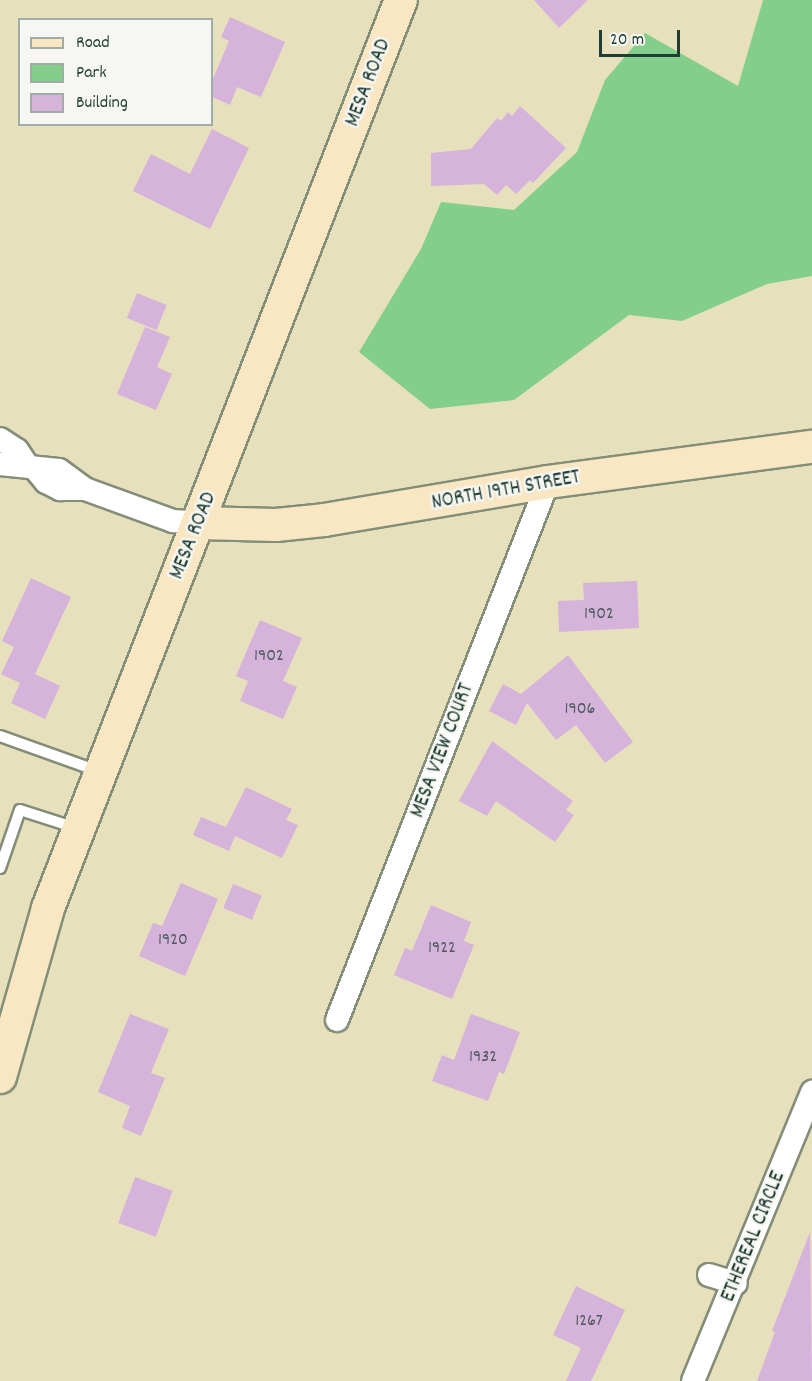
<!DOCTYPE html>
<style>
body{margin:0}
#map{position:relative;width:812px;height:1381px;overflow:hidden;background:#e7e0bd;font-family:Dekko,sans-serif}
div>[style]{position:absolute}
.green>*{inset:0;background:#83ce8b}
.building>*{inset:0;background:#d5b3da;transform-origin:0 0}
.roads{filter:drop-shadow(2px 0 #838e78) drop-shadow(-2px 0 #838e78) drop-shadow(0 2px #838e78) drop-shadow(0 -2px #838e78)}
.lane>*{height:10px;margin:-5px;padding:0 5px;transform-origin:5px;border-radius:5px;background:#fff}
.street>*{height:22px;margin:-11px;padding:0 11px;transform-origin:11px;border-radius:11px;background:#fff}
.secondary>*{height:32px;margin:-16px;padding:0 16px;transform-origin:16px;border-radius:16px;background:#f9e7c3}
span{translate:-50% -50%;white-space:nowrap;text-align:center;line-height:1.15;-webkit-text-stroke:5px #f6f6f2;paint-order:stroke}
.number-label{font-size:18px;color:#4c5a5e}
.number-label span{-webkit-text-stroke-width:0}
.street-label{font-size:21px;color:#1f3d34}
.legend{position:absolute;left:18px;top:18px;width:195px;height:108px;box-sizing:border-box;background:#f6f6f2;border:2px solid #a0aca6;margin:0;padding:8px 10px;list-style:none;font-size:18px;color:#1f3d34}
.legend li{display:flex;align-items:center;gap:12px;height:30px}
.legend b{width:30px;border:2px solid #a0aca6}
.scale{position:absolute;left:599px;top:30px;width:81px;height:27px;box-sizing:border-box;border:3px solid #1f3d34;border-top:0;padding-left:8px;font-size:18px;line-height:21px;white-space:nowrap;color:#1f3d34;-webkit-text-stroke:4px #f6f6f2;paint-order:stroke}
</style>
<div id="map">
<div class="green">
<div style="clip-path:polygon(763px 0,812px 0,812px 276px,767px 284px,682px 321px,629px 315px,514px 400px,430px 409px,359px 352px,421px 249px,441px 202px,514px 210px,577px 152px,605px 80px,645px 33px,738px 86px)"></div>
</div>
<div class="building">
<div style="clip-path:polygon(534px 0,588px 0,559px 28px)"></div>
<div style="clip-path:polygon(230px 17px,285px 42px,261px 97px,237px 87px,230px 105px,212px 97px,212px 81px,229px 41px,221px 37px)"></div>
<div style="clip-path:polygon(520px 106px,566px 148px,533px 183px,530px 180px,516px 194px,506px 185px,497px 195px,484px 184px,431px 186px,431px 153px,471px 149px,497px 118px,501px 121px,508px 112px,512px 116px)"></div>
<div style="clip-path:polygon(212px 129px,249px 148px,210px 229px,133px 191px,151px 154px,190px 174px)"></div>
<div style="left:137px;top:293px;width:32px;height:27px;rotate:22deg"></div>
<div style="clip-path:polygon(145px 327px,170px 337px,157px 367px,172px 374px,156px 410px,117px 394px)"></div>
<div style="clip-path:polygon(31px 578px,71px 597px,35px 674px,60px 686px,45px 719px,11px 703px,20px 683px,1px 674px,14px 647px,2px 641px)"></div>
<div style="clip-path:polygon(637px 581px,639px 628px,559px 632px,558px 601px,584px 600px,583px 583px)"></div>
<div style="clip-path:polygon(260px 620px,302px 638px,283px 681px,297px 687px,283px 719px,240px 701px,248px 681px,236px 676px)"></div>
<div style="clip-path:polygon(568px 655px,633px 742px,605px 763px,576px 725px,556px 740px,527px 703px,516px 725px,489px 711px,503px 684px,521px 694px)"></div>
<div style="clip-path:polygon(492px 741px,573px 801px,566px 810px,574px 815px,555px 842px,496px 801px,487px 816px,459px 801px)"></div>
<div style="clip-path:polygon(246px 787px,292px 809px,286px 820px,298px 825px,282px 858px,235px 836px,229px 851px,193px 835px,201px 817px,226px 827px)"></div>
<div style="clip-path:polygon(181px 883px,218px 899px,185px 976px,139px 956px,153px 923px,162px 926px)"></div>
<div style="left:233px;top:884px;width:31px;height:26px;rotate:22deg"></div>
<div style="clip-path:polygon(431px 905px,471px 922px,464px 941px,474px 945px,452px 999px,394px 975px,405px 948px,412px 951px)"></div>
<div style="clip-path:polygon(130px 1014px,169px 1029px,151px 1073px,165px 1078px,141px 1136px,122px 1128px,130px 1106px,98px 1092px)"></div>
<div style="clip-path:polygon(471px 1014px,520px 1032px,504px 1074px,499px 1072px,488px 1101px,432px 1081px,442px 1055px,454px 1060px)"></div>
<div style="left:135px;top:1177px;width:40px;height:49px;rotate:20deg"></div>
<div style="clip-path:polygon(810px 1232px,812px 1381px,757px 1381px,775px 1332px,772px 1331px)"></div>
<div style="clip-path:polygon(576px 1286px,625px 1310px,591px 1381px,566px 1381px,581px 1348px,553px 1335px)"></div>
</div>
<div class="roads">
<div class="lane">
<div style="left:0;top:736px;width:104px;rotate:19.7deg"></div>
<div style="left:0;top:868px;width:61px;rotate:-71deg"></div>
<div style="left:20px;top:810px;width:59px;rotate:17.8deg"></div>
</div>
<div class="street">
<div style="left:0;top:439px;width:20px;rotate:33deg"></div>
<div style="left:17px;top:450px;width:18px;rotate:56deg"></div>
<div style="left:0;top:464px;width:59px;rotate:5.8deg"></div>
<div style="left:59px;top:470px;width:32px;rotate:36deg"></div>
<div style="left:35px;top:469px;width:17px;rotate:50deg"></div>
<div style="left:46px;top:482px;width:16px;rotate:27deg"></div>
<div style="left:60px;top:489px;width:25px"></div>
<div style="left:85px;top:489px;width:94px;rotate:20deg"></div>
<div style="left:173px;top:521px;width:26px;rotate:4deg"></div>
<div style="left:337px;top:1020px;width:578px;rotate:-68.59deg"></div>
<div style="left:709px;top:1275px;width:28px;rotate:17deg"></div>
<div style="left:693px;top:1381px;width:313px;rotate:-67.6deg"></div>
</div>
<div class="secondary">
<div style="left:199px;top:523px;width:77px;rotate:1.5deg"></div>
<div style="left:276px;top:525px;width:48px;rotate:-5.9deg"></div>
<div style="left:324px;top:520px;width:227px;rotate:-9.6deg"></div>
<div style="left:548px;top:482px;width:266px;rotate:-7.6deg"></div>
<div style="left:0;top:1077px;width:176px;rotate:-74.1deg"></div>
<div style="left:48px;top:908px;width:974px;rotate:-68.76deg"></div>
</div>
</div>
<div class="number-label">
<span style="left:599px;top:615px">1902</span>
<span style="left:269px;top:657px">1902</span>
<span style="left:580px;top:710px">1906</span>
<span style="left:173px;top:941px">1920</span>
<span style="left:442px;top:949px">1922</span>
<span style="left:483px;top:1058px">1932</span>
<span style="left:589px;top:1322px">1267</span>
</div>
<div class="street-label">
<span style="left:369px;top:83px;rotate:-69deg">MESA ROAD</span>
<span style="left:506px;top:491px;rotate:-10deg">NORTH 19TH STREET</span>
<span style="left:194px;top:536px;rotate:-68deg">MESA ROAD</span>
<span style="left:443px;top:751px;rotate:-69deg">MESA VIEW COURT</span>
<span style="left:754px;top:1237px;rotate:-68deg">ETHEREAL CIRCLE</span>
</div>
<ul class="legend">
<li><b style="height:8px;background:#f9e7c3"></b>Road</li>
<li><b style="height:16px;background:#83ce8b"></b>Park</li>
<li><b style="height:16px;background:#d5b3da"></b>Building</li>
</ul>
<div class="scale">20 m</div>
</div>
